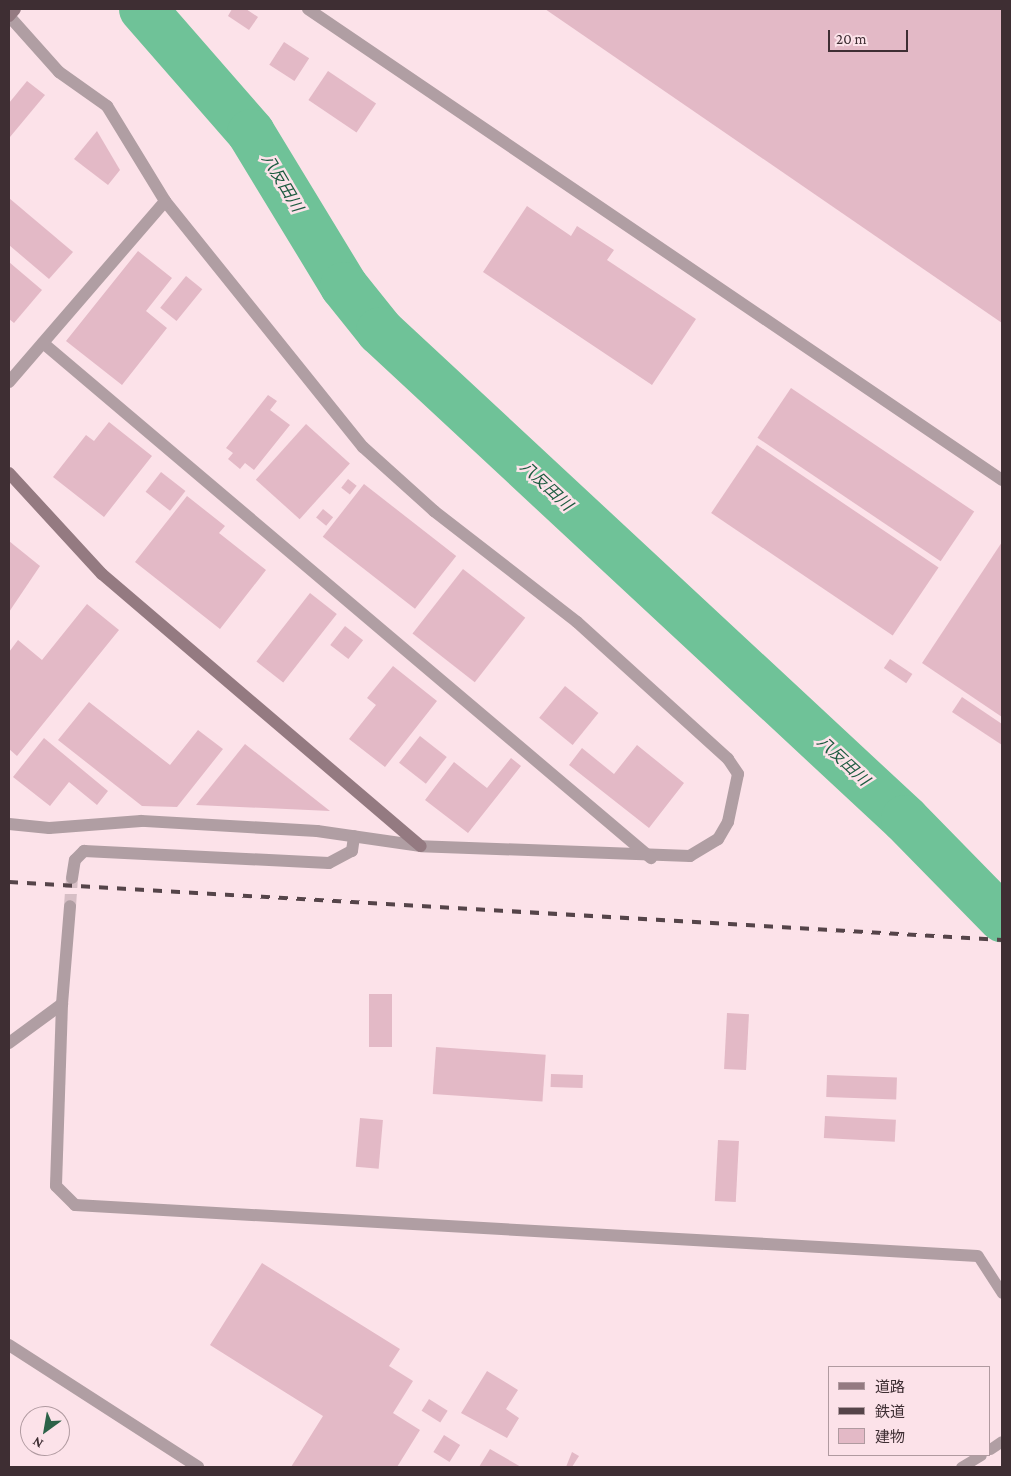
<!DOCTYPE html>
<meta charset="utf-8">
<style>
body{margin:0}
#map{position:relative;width:1011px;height:1476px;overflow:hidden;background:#fce2e9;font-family:"Crimson Pro","Noto Sans JP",serif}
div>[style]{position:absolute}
.river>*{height:48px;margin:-24px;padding:0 24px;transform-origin:24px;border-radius:24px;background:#6fc298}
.building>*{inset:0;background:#e3b9c6;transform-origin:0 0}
.street-tunnel>*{height:12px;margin-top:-6px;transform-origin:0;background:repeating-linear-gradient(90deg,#d6bec5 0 12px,transparent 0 18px)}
.lane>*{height:11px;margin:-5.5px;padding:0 5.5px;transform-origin:5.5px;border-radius:5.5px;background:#b09ea3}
.street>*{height:12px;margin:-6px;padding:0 6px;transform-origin:6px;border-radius:6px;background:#b09ea3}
.secondary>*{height:12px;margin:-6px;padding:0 6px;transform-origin:6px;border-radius:6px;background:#947a81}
.rail>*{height:4px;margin-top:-2px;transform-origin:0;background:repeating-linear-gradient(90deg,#554449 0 9px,transparent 0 18px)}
span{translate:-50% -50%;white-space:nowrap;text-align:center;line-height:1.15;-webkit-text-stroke:5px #fce2e9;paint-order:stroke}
.water-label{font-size:16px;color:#1c5b3f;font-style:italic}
.frame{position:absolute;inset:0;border:10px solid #3e2e33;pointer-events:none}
.legend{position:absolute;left:828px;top:1366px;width:162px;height:90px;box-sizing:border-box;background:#fce2e9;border:1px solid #b09aa0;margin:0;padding:6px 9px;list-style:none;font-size:15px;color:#3e2e33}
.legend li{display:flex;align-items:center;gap:10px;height:25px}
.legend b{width:25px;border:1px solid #b09aa0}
.north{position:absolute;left:20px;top:1406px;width:50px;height:50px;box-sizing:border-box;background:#fce2e9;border:1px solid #b09aa0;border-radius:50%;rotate:212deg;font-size:14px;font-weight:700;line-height:20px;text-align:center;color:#3e2e33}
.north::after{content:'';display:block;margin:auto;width:18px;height:22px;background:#2c6248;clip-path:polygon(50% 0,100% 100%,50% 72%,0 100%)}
.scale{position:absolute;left:828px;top:30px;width:80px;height:22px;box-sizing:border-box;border:2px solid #3e2e33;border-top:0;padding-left:6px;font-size:15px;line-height:18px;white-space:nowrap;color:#3e2e33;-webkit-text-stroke:4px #fce2e9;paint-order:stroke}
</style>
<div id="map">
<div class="river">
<div style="left:143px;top:9px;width:164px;rotate:48.9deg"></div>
<div style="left:251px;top:133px;width:179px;rotate:58.7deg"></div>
<div style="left:344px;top:286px;width:58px;rotate:51.3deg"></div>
<div style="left:380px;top:331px;width:717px;rotate:42.91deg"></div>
<div style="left:905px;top:819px;width:139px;rotate:45.6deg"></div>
</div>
<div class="building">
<div style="clip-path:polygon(232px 9px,246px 9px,258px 17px,249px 30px,228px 16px)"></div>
<div style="clip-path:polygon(545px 9px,1002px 9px,1002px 323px)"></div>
<div style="left:284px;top:42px;width:30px;height:27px;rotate:33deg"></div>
<div style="left:328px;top:71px;width:58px;height:35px;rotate:34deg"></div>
<div style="clip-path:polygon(27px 81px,45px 95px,10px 137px,9px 103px)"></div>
<div style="clip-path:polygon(97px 131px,120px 170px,108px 185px,74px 159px)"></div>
<div style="clip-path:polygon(9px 198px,73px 252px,49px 279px,9px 245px)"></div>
<div style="clip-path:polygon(527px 206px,571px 236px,577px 226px,614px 250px,607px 260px,696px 319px,652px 385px,483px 272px)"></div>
<div style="clip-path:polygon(138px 251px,172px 278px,146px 311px,167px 328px,122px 385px,66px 341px)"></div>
<div style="clip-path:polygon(9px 262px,42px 290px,14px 323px,9px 319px)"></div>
<div style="left:186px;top:276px;width:21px;height:41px;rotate:39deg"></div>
<div style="left:791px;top:388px;width:221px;height:60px;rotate:34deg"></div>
<div style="clip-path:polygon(268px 395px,277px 401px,270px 410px,290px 425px,254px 470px,245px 463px,240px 469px,228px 459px,233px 453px,226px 448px)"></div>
<div style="clip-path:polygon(109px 422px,152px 456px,104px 517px,53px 477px,86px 435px,94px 441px)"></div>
<div style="left:306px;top:424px;width:59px;height:75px;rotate:42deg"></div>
<div style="left:757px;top:445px;width:219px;height:82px;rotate:34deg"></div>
<div style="left:161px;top:472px;width:31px;height:25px;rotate:38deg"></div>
<div style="left:348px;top:479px;width:11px;height:11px;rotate:38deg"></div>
<div style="left:364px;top:484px;width:117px;height:67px;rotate:38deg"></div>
<div style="clip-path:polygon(187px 496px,225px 526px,219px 533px,266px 570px,220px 629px,135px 562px)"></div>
<div style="left:323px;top:509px;width:13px;height:11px;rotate:39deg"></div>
<div style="clip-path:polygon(9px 541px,40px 566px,9px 612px)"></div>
<div style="clip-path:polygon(1002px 542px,1002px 717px,922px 663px)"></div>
<div style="left:463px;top:569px;width:79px;height:82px;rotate:38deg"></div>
<div style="left:310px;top:593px;width:34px;height:87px;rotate:38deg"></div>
<div style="clip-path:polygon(87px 604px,119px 630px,17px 756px,9px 749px,9px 652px,18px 640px,42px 660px)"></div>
<div style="left:345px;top:626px;width:23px;height:24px;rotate:38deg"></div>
<div style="left:890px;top:659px;width:27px;height:11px;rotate:34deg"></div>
<div style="clip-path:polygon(393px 666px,437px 701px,385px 767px,349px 739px,376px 705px,367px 698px)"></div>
<div style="left:565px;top:686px;width:43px;height:41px;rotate:39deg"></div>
<div style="clip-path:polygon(962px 697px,1002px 724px,1002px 745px,952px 712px)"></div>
<div style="clip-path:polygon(89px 702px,170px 765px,198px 730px,223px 749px,177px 807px,142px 806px,58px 740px)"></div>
<div style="left:420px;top:736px;width:34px;height:34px;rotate:38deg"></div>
<div style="clip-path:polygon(44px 738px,108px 791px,97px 805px,69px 782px,50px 806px,13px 777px)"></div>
<div style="clip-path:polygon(245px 744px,330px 811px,196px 805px)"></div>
<div style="clip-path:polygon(637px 745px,684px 783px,649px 828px,569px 765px,582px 748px,614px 774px)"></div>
<div style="clip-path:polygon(511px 758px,521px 766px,468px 833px,425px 800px,454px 762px,487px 788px)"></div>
<div style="left:369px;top:994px;width:23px;height:53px"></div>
<div style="left:727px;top:1013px;width:22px;height:56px;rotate:3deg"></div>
<div style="left:436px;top:1047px;width:110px;height:47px;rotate:4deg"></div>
<div style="left:551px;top:1074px;width:32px;height:13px;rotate:2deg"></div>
<div style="left:827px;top:1075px;width:70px;height:22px;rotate:2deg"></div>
<div style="left:825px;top:1116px;width:71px;height:22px;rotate:3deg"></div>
<div style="left:360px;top:1118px;width:23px;height:49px;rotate:5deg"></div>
<div style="left:718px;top:1140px;width:21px;height:61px;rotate:3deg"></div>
<div style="clip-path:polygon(262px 1263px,400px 1349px,389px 1366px,413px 1381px,393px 1413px,420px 1430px,397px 1467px,291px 1467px,323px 1416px,210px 1345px)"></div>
<div style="clip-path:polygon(487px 1371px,518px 1390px,506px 1409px,519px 1418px,507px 1438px,461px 1413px)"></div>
<div style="left:429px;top:1399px;width:22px;height:14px;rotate:32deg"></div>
<div style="left:444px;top:1435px;width:19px;height:20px;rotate:32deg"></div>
<div style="clip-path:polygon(490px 1449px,521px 1467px,479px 1467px)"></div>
<div style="clip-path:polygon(572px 1452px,579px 1456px,572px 1467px,566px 1467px)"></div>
</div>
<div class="street-tunnel">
<div style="left:70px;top:906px;width:28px;rotate:-86deg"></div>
</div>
<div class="lane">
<div style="left:978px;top:1256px;width:44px;rotate:57deg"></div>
<div style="left:990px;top:1449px;width:14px;rotate:-34deg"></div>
<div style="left:961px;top:1467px;width:23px;rotate:-31deg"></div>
</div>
<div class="street">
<div style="left:308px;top:9px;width:839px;rotate:34.16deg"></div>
<div style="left:9px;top:16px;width:75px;rotate:48.2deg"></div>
<div style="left:59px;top:72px;width:59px;rotate:35.3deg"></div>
<div style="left:107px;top:106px;width:111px;rotate:58.6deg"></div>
<div style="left:165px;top:201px;width:316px;rotate:51.2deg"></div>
<div style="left:363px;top:447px;width:96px;rotate:42deg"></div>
<div style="left:434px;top:511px;width:181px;rotate:37.8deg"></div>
<div style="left:577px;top:622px;width:204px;rotate:42.2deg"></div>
<div style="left:728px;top:759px;width:18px;rotate:56deg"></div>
<div style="left:738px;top:774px;width:49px;rotate:101.8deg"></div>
<div style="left:728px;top:822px;width:20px;rotate:120deg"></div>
<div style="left:718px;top:839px;width:33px;rotate:149deg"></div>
<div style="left:690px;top:856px;width:269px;rotate:-177.9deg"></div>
<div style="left:421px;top:846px;width:105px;rotate:-171.8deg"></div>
<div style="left:317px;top:831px;width:176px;rotate:-176.7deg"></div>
<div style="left:141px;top:821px;width:92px;rotate:175.6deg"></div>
<div style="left:49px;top:828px;width:40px;rotate:-174.3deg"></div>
<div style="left:43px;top:343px;width:797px;rotate:40.27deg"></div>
<div style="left:9px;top:382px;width:239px;rotate:-49.2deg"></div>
<div style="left:72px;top:878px;width:18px;rotate:-81deg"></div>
<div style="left:75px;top:860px;width:13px;rotate:-45deg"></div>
<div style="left:84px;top:851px;width:245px;rotate:2.8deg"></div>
<div style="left:329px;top:863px;width:26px;rotate:-28deg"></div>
<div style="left:352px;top:851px;width:15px;rotate:-82deg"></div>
<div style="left:62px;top:1004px;width:98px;rotate:-85.3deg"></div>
<div style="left:9px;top:1043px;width:66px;rotate:-36.3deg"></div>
<div style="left:62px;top:1004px;width:182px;rotate:91.9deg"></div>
<div style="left:56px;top:1186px;width:27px;rotate:45deg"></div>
<div style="left:75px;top:1205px;width:904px;rotate:3.23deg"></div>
<div style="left:9px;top:1345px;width:225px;rotate:32.8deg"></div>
</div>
<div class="secondary">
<div style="left:9px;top:16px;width:9px;rotate:-49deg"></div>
<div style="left:9px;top:473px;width:137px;rotate:47.4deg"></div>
<div style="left:102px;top:574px;width:419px;rotate:40.5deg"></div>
</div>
<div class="rail">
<div style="left:9px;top:882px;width:995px;rotate:3.34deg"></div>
</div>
<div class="water-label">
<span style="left:282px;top:183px;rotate:59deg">八反田川</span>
<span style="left:546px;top:486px;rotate:43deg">八反田川</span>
<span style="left:843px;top:761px;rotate:43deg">八反田川</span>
</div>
<div class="frame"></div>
<ul class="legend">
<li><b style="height:6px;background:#947a81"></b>道路</li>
<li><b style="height:6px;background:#554449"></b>鉄道</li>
<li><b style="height:14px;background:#e3b9c6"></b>建物</li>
</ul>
<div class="north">N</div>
<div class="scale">20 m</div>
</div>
